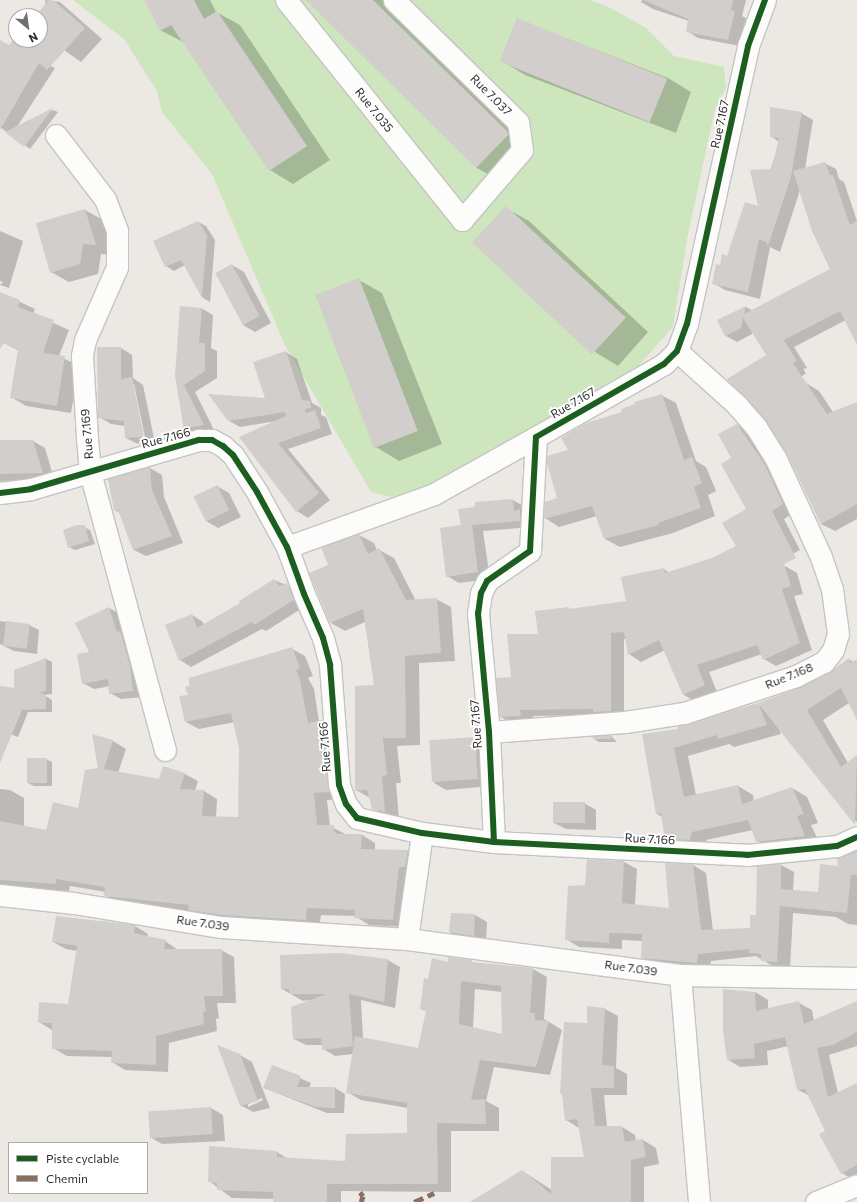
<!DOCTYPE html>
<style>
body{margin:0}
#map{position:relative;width:857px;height:1202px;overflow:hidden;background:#ece8e4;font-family:Commissioner,sans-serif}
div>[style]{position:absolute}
.green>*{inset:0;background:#cee6be}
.shadow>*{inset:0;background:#0003}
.building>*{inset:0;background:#d1cecb;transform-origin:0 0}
.roads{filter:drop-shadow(1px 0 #c5c4c5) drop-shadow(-1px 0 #c5c4c5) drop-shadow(0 1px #c5c4c5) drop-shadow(0 -1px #c5c4c5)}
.street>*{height:21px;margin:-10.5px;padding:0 10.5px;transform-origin:10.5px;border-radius:10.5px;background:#fcfcfb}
.quiet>*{height:5px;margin-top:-2.5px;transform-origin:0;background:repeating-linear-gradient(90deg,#8d6e63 0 10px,transparent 0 15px)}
.cycleway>*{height:6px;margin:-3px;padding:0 3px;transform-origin:3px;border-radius:3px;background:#1b5e20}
span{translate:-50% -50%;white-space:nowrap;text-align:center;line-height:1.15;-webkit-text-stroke:3.5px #fff;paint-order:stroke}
.street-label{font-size:12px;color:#2e2e2e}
.legend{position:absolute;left:8px;top:1142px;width:140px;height:52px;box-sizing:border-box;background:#fff;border:1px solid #ababab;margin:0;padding:5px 7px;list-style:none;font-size:12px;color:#2e2e2e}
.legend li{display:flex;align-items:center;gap:8px;height:20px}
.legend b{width:20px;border:1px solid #ababab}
.north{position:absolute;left:8px;top:8px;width:40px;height:40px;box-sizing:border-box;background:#fff;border:1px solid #ababab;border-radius:50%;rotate:151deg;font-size:11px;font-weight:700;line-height:16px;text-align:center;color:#2e2e2e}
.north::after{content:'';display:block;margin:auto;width:14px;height:18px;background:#706f6e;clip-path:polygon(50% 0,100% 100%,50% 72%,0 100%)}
</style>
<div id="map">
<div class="green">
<div style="clip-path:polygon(73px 0,590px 0,611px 8px,646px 28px,674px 56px,724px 67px,726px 88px,715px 109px,687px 239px,673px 327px,618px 389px,491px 449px,443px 481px,391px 497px,371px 492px,285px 345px,212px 174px,162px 112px,157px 91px,124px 39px)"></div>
</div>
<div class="shadow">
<div style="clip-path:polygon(45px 0,60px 2px,102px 39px,81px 62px,51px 41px)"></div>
<div style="clip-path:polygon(145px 0,210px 0,216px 12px,240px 25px,330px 160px,293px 184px,270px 170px,185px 43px,160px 30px)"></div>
<div style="clip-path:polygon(307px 0,382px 0,530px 146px,500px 181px,477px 168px)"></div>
<div style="clip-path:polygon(642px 0,746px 0,742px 16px,746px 18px,740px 46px,698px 38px,687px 31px,689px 21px,653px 9px,641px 2px)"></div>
<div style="clip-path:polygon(517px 19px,668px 78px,691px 92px,676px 133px,525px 75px,502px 61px)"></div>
<div style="clip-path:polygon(0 43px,55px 68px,17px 127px,53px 110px,58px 112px,30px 149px,0 127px)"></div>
<div style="clip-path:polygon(801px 113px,813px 120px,805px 169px,824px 163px,836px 169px,839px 179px,844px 182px,857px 221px,857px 331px,846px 320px,794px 347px,807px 368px,803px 369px,806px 373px,781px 393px,806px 383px,819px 391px,833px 412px,857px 404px,857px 519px,835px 531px,821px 524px,787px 452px,754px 405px,768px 355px,753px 331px,752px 334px,737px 342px,726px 336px,719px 321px,746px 307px,753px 311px,831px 270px,800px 190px,780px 252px,770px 247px,760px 299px,725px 290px,713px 283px,721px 266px,760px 207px,779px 142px,771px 136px)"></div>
<div style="clip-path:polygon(506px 208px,529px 221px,648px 332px,618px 366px,595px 352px)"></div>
<div style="clip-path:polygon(85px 210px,103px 220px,113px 255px,101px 254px,98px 274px,69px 282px,51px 272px)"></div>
<div style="clip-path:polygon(198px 222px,206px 226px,215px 240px,210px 302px,203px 298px,185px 265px,174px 271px,166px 266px)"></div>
<div style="clip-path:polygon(0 231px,23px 241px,9px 288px,0 285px,3px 282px,0 281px)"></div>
<div style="clip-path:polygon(232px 265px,244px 272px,271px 323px,255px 332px,243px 325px)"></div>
<div style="clip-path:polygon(359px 280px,382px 293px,442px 444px,399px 461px,376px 447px)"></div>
<div style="clip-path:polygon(5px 295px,35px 309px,33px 314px,69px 330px,59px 356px,79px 366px,71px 413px,26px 406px,11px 397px,19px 351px,0 341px,0 303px)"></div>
<div style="clip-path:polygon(201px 308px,213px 315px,211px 348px,217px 351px,217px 378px,195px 392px,215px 432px,196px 435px,184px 428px,176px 376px)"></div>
<div style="clip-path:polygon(evenodd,121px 348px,132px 355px,133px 378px,143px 385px,155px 443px,138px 444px,126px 438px,125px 426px,111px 424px,99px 417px,121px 348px,132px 384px,134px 384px,146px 442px,144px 442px,132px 384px)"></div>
<div style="clip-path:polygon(286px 352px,297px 359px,312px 403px,321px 408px,321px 415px,326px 417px,332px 434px,288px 449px,330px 500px,308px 518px,297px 511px,241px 437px,276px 421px,240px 427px,229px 421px,266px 399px)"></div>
<div style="clip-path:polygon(661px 395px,676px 403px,696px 461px,706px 467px,716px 491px,708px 495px,715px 516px,673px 533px,620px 547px,605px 539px,597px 516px,559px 527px,545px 518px,559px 499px,569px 450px,624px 413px)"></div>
<div style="clip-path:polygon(737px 425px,750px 432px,796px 511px,784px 519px,800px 550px,761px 571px,762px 574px,785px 566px,797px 573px,803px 594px,794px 596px,812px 650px,776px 666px,764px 659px,762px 654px,709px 672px,717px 692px,696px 702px,684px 695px,665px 650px,641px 662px,629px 654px,626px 639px,624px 639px,624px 718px,600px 715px,533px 716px,533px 722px,513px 724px,501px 717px,512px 678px,539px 635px,568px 608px,571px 610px,627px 602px,664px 569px,669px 573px,712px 559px,737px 547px,748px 509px,732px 459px)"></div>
<div style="clip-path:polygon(0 441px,33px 441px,45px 448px,54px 479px,0 481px)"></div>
<div style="clip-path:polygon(150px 468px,162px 475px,164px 497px,183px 543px,146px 556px,134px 550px,120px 513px,115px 510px,109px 480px)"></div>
<div style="clip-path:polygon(217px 486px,229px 493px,241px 517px,218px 528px,206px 521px)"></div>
<div style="clip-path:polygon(513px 500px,525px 507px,531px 527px,483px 531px,490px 579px,459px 583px,447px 576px,462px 526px,476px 508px,476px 503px)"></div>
<div style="clip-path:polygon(84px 527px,90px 530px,95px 544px,75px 550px,69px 547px)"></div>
<div style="clip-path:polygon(359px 535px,374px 543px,377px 551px,379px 550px,394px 558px,416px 601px,436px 599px,451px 607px,455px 661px,419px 663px,420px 745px,397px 746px,401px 783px,396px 783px,399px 820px,387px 817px,373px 808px,370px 798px,356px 790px,375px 686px,365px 622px,345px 631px,331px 623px,329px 565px)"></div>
<div style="clip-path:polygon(274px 580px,298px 590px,304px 607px,266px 631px,262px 629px,191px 667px,180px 660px,192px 615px,203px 622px,204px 626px,242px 604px)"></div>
<div style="clip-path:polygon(109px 608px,120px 614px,143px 697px,121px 699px,110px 693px,110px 686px,94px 689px,83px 683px,91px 652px)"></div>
<div style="clip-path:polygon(0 621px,29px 625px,39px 630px,37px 654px,14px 651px,0 644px)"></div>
<div style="clip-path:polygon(292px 649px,305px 656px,313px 676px,308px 678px,314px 689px,319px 722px,335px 729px,342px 799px,327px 800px,330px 826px,347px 835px,362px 835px,375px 843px,375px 850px,407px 851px,421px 858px,406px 927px,369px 925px,355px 916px,321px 915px,319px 928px,203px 917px,193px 911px,119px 903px,105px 895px,106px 892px,70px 886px,69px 891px,0 885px,0 789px,10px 790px,24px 798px,24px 827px,46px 832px,79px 810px,100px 769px,93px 735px,113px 741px,126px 749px,118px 773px,160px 780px,164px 767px,185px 774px,198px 781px,195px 791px,204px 791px,217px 799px,216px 817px,239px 818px,240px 747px,235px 722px,199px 729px,186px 722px,189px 695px)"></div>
<div style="clip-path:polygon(46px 659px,52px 662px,52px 694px,44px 695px,52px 700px,52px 712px,28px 712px,18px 737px,0 730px,0 687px,15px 689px,15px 671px)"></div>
<div style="clip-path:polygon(849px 659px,853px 662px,857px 660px,857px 716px,849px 703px,823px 720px,848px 763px,857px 756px,857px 822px,850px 818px,779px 729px,781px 734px,734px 747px,729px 744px,688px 756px,696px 795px,738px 786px,753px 795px,754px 801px,792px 788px,807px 797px,818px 823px,811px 825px,820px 844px,772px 850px,757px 841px,753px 830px,706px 840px,707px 846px,680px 847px,665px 838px,662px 817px,657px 814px,643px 735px,679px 730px,757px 704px,762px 707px,830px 674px)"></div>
<div style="clip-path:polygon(611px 736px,617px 742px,599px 742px,594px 739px)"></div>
<div style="clip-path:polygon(475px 738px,487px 745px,490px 786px,446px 790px,434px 783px)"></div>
<div style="clip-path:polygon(46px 759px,52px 762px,52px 786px,34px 786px,28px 783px)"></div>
<div style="clip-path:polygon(584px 803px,596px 810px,596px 830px,566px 829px,554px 823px)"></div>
<div style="clip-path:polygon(857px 851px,857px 925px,848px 924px,836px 917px,793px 913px,790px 969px,776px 968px,756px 956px,711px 961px,710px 970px,655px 965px,642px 957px,643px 941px,622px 940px,622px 949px,579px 947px,566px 939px,586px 886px,624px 862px,637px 869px,635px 905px,670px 909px,693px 865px,706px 873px,713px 931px,750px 929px,781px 865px,794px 872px,793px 891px,819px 893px,839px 867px,838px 859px)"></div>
<div style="clip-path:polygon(475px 915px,487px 922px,486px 942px,462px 939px,450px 932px)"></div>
<div style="clip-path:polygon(101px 921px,135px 926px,148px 934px,147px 937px,165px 941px,178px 950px,221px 950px,234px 957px,236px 1003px,217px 1003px,219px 1018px,216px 1019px,217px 1031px,169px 1043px,168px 1072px,125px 1070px,112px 1062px,113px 1057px,67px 1056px,53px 1048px,52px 1030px,39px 1022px,69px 1005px,77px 951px,66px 949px,53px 942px,100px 923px)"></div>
<div style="clip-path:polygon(evenodd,340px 954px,388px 960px,400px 967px,395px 1008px,361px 1000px,363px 1038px,419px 1049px,427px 1012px,421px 1009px,429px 980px,449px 963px,449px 958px,477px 964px,533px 969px,547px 977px,544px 1019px,562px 1030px,550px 1075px,494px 1067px,486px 1101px,499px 1108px,499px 1131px,451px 1131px,451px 1192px,341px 1191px,341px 1202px,275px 1202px,274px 1199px,232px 1198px,209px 1181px,277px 1152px,288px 1159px,346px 1162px,408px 1134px,408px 1108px,361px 1100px,347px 1092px,353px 1054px,335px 1056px,323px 1049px,323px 1045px,306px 1045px,294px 1039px,310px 1000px,303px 1001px,282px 989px,340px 954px,475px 989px,502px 992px,503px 1035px,473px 1028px,475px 989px)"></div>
<div style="clip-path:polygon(755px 992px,768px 1000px,768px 1009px,799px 1003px,812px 1010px,814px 1021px,857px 1002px,857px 1046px,829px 1055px,838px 1093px,857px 1084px,857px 1179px,854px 1180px,842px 1173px,827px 1132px,810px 1096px,798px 1090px,788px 1046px,767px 1051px,768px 1065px,740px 1067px,727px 1059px)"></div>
<div style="clip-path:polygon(588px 1007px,605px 1009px,618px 1016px,616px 1068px,627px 1074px,627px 1095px,604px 1095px,607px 1127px,622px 1127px,635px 1135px,636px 1141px,643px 1140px,656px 1148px,659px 1164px,644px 1167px,644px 1202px,472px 1202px,522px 1171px,552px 1190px,585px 1158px,579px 1128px,566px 1120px,588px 1024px)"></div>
<div style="clip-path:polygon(evenodd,240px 1055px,252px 1062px,270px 1108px,253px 1112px,240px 1105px,240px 1055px,262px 1098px,263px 1100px,248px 1107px,248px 1104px,262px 1098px)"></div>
<div style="clip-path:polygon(272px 1066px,311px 1083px,309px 1088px,335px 1088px,345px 1094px,344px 1113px,327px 1113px,264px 1088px)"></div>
<div style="clip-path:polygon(211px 1108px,223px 1115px,225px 1141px,162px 1144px,150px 1137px)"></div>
</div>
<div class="building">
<div style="clip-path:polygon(49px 0,53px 0,85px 28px,47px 70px,39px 63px,0 130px,0 40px,9px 45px,16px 37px,16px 40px,40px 40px,40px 16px,35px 16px)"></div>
<div style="clip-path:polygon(144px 0,194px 0,204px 19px,217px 11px,307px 146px,269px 171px,171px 25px,160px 31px)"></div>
<div style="clip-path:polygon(306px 0,373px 0,507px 131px,508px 135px,476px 168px)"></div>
<div style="clip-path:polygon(643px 0,733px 0,731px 10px,735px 11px,728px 40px,686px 32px,688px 19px)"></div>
<div style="left:517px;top:18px;width:162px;height:47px;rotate:22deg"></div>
<div style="clip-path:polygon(770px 107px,802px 112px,791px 177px,768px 246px,766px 242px,759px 239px,748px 292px,712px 284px,716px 264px,720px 265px,722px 254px,727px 256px,745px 202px,758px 206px,750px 170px,772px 169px,779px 138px,770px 137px)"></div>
<div style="clip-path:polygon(53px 108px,24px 147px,5px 132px)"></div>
<div style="clip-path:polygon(825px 162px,830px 175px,833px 175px,850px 225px,857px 221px,857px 345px,840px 311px,784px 340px,797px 361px,793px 363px,827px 414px,857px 402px,857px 504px,821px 524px,787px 454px,766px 421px,727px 379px,766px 355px,743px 318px,741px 328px,725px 336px,717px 320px,746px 306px,744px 314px,830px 269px,812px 231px,793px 171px)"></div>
<div style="left:506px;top:206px;width:164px;height:50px;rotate:43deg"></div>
<div style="clip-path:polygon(85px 209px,96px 245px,83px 244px,80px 264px,50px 273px,36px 223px)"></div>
<div style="clip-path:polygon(198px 221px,207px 235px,202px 298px,181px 260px,165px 267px,153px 241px)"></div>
<div style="left:232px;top:264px;width:59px;height:19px;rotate:62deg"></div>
<div style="left:359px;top:278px;width:164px;height:47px;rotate:69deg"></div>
<div style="clip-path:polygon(0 292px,20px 300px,18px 307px,54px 320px,43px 353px,65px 356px,57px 406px,10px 398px,18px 350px,4px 343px,0 349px)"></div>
<div style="clip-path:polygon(180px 306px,202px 308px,199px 343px,205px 343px,205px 371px,184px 385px,204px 425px,184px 429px,175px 376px)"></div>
<div style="clip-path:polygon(97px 347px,121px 347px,121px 379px,132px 377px,144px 437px,125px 438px,124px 421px,98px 418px)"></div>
<div style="clip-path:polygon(286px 351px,302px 400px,310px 401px,311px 408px,305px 409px,306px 413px,315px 410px,321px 428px,278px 443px,319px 493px,296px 512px,239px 437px,286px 416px,285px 412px,228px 421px,208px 394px,265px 398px,253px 362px)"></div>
<div style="clip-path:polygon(662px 394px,684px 460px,692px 457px,702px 483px,694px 487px,701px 508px,658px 523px,659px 525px,604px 539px,592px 506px,544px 519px,545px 502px,557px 498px,547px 463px,547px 456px,568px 450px,561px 438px,586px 423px,622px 412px,621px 409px,635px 404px,634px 402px)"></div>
<div style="clip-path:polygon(737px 424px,765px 465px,783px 504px,772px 511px,796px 558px,784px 564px,791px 586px,782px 589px,800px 643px,763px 660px,757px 645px,697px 665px,705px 685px,683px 695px,659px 640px,628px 655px,624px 632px,611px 633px,611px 711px,593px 712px,593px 709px,520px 710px,521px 716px,500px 717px,496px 678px,511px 677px,507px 634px,538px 634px,535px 611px,569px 607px,569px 609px,626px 601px,621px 577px,664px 568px,665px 573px,712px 558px,736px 546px,722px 523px,746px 509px,721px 464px,731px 458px,718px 434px)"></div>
<div style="clip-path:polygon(0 440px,33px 440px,43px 473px,0 474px)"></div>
<div style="clip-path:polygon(150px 467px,152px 490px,172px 536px,133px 550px,118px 510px,114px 510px,108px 479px)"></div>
<div style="left:217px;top:485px;width:28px;height:26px;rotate:64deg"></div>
<div style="clip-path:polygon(513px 499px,514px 511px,520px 509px,520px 521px,472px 525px,478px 572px,446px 577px,440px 528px,461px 525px,458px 509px,475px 507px,475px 502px)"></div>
<div style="clip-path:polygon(77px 525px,85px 525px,89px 541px,68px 548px,63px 530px)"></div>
<div style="clip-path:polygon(359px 534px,368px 554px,379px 548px,406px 600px,437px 598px,441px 653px,405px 656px,406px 738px,383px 738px,387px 775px,382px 776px,385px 812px,372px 809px,367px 790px,355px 791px,355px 686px,374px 685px,363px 609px,330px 623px,309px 573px,328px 565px,321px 547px)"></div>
<div style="clip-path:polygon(274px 579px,279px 586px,287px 583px,294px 600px,254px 625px,252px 622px,179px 661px,165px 625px,192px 614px,197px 628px,240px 603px,239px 601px)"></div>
<div style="clip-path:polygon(109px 607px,117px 632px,120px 631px,121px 634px,130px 666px,133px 691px,109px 694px,108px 679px,82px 684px,77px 654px,89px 652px,75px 623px)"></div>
<div style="left:6px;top:621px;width:24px;height:25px;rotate:7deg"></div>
<div style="clip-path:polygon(292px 647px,300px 668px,296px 670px,300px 680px,308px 723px,322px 720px,329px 792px,314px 793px,317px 825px,334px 825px,334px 831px,337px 834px,362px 834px,361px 849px,408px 850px,405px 867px,399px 867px,393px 920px,354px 918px,355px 910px,307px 908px,306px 920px,222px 915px,188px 910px,189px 905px,104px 896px,105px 887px,56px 879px,56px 884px,0 880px,0 821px,46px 830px,53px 802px,78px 808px,85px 770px,98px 768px,92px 734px,113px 740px,104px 769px,159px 779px,163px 766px,185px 773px,180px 789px,204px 790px,202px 816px,238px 817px,239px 748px,231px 713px,185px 722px,179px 696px,188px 695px,185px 687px,189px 686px,189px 678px)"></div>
<div style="clip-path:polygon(46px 658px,46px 691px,40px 692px,46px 696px,46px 709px,22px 710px,0 763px,0 686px,14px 688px,14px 670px)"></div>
<div style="clip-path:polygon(849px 658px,850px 663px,857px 659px,857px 720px,841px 688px,807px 710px,841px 767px,857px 755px,855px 825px,758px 703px,801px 687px,829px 673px)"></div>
<div style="clip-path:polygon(758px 703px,767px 725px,718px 739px,717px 735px,674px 748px,684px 797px,738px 785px,742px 804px,792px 787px,804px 814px,797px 816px,805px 836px,756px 842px,748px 820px,692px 832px,690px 840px,665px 839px,661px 813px,656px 814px,642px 734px,678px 729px,678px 726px)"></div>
<div style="clip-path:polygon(611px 735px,611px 739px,593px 739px,593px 736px)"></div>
<div style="left:475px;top:737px;width:42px;height:46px;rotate:86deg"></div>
<div style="left:47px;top:758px;width:25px;height:20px;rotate:90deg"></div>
<div style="left:553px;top:802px;width:32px;height:21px"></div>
<div style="clip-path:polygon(857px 852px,857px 875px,851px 875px,847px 913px,780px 906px,777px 962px,761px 961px,761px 954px,749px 953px,749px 949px,698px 954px,697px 963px,641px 958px,642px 934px,609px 933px,609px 943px,565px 940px,568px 886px,585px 885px,587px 859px,624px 861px,622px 903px,669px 908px,665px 863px,693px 864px,701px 930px,750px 928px,750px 915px,756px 915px,757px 866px,781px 864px,781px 889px,818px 892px,820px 864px,838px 866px,837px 858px)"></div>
<div style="clip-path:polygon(451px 913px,475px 914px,474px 936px,449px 932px)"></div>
<div style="clip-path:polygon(56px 916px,135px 925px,134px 933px,166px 940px,164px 949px,222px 949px,223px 996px,204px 996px,206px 1011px,203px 1012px,204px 1024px,156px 1036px,156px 1065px,111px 1063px,112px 1051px,52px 1049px,52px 1023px,38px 1023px,39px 1002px,68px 1004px,77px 946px,52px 942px)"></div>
<div style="clip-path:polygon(340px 953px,388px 959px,384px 1002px,349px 994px,353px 1046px,322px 1050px,321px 1038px,293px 1039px,291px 1007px,327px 994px,290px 994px,289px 989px,281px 989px,280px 955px)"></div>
<div style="clip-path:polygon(evenodd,448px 957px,472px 960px,472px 962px,533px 968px,530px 1013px,535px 1013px,535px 1020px,549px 1021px,536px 1067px,480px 1060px,471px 1100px,485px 1099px,486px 1124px,437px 1123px,438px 1184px,327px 1184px,327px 1202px,273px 1202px,273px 1192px,217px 1190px,217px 1183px,208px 1182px,209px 1146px,277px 1151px,277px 1157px,345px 1161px,346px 1134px,407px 1133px,407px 1103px,346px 1093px,355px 1036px,418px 1048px,426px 1011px,420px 1009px,424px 978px,428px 979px,432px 958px,448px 962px,448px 957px,461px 981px,501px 986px,502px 1034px,459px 1024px,461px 981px)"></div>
<div style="clip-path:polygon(723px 989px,755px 992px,756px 1011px,799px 1001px,804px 1024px,857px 1001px,857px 1032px,833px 1045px,817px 1048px,828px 1097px,857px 1083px,857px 1165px,841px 1174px,819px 1134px,825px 1131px,805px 1089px,797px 1090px,785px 1037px,754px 1044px,755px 1058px,727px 1060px,723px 1031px)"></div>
<div style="clip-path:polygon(587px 1006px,605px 1008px,602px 1065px,614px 1066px,614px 1088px,591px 1088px,595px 1126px,622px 1126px,625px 1142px,643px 1139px,646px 1157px,631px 1160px,631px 1202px,470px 1202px,522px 1170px,551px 1194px,551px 1157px,584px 1157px,577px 1119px,565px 1121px,562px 1094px,560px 1094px,564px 1022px,587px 1023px)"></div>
<div style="clip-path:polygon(217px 1045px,240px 1054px,258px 1101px,240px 1106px)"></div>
<div style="clip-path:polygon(272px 1065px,301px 1076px,297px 1087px,335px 1087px,335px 1108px,316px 1107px,263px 1088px)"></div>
<div style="left:211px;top:1107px;width:27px;height:63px;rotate:86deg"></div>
</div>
<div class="roads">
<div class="street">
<div style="left:286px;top:0;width:282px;rotate:51.3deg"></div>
<div style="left:462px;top:220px;width:92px;rotate:-49.4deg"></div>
<div style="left:522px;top:150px;width:28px;rotate:-98deg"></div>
<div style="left:518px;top:122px;width:174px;rotate:-135.5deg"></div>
<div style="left:56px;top:135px;width:81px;rotate:52.6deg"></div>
<div style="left:105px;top:199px;width:33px;rotate:69deg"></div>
<div style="left:117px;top:230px;width:37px;rotate:90deg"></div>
<div style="left:117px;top:267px;width:80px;rotate:113.7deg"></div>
<div style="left:85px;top:340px;width:16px;rotate:101deg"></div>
<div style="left:82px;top:356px;width:82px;rotate:86.5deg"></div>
<div style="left:87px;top:438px;width:34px;rotate:85deg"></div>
<div style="left:90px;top:472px;width:288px;rotate:74.9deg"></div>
<div style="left:0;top:493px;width:31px;rotate:-7deg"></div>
<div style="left:31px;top:489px;width:175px;rotate:-16.3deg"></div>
<div style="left:199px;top:440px;width:13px"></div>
<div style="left:212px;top:440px;width:13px;rotate:29deg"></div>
<div style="left:223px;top:446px;width:13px;rotate:42deg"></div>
<div style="left:233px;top:455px;width:44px;rotate:57deg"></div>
<div style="left:257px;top:492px;width:63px;rotate:61.4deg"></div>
<div style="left:287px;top:547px;width:50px;rotate:70.1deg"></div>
<div style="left:304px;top:594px;width:48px;rotate:66.6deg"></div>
<div style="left:323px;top:638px;width:28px;rotate:75deg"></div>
<div style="left:330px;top:665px;width:120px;rotate:85.7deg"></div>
<div style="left:339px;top:785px;width:20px;rotate:70deg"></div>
<div style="left:346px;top:804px;width:18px;rotate:52deg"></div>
<div style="left:357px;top:818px;width:67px;rotate:13deg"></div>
<div style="left:422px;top:833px;width:73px;rotate:7.1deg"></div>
<div style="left:494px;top:842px;width:253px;rotate:2.9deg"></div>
<div style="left:747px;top:855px;width:90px;rotate:-5.7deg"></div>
<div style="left:837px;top:846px;width:22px;rotate:-24deg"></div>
<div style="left:287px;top:547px;width:156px;rotate:-19.8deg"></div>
<div style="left:434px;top:494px;width:117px;rotate:-29.2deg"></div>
<div style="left:489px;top:732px;width:136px;rotate:-4.2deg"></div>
<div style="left:625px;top:722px;width:60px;rotate:-8.7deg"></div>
<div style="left:684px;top:713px;width:118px;rotate:-18.3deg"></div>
<div style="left:796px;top:676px;width:31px;rotate:-27deg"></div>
<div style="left:824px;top:662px;width:15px;rotate:-53deg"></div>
<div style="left:833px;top:650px;width:17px;rotate:-73deg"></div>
<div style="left:838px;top:634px;width:45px;rotate:-97.6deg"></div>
<div style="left:832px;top:589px;width:34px;rotate:-109deg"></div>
<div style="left:821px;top:557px;width:108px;rotate:-114.7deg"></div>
<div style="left:776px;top:459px;width:38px;rotate:-122deg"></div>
<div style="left:756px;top:427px;width:29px;rotate:-131deg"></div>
<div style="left:737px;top:405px;width:81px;rotate:-138deg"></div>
<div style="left:494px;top:842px;width:110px;rotate:-92.6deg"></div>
<div style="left:489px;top:732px;width:119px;rotate:-95.3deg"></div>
<div style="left:478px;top:614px;width:21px;rotate:-82deg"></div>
<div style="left:481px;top:593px;width:13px;rotate:-63deg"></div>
<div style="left:487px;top:581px;width:52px;rotate:-34.9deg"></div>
<div style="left:530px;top:551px;width:114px;rotate:-87deg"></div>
<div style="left:536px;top:437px;width:147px;rotate:-29.7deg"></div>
<div style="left:664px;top:364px;width:18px;rotate:-45deg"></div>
<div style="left:677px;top:351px;width:29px;rotate:-70deg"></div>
<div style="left:687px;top:324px;width:285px;rotate:-77.6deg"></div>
<div style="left:748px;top:46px;width:49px;rotate:-69.7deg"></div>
<div style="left:0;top:895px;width:74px;rotate:6.2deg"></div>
<div style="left:74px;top:903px;width:149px;rotate:9.3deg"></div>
<div style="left:221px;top:927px;width:186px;rotate:3.7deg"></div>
<div style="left:407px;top:939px;width:275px;rotate:7.5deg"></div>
<div style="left:680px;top:975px;width:177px;rotate:1deg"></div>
<div style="left:407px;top:939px;width:107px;rotate:-81.9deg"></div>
<div style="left:680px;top:975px;width:228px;rotate:85.2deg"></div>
<div style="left:816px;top:1202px;width:44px;rotate:-22.5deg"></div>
</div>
</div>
<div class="quiet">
<div style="left:360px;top:1192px;width:5px;rotate:53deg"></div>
<div style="left:363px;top:1196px;width:6px;rotate:108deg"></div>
<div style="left:414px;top:1202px;width:22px;rotate:-24deg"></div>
</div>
<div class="cycleway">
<div style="left:0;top:493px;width:31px;rotate:-7deg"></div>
<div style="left:31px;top:489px;width:175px;rotate:-16.3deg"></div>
<div style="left:199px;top:440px;width:13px"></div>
<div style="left:212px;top:440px;width:13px;rotate:29deg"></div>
<div style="left:223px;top:446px;width:13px;rotate:42deg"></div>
<div style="left:233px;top:455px;width:44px;rotate:57deg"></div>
<div style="left:257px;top:492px;width:63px;rotate:61.4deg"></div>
<div style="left:287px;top:547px;width:50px;rotate:70.1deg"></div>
<div style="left:304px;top:594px;width:48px;rotate:66.6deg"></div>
<div style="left:323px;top:638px;width:28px;rotate:75deg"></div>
<div style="left:330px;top:665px;width:120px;rotate:85.7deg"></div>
<div style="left:339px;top:785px;width:20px;rotate:70deg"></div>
<div style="left:346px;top:804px;width:18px;rotate:52deg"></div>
<div style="left:357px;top:818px;width:67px;rotate:13deg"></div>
<div style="left:422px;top:833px;width:73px;rotate:7.1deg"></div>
<div style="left:494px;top:842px;width:253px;rotate:2.9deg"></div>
<div style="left:747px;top:855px;width:90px;rotate:-5.7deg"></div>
<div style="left:837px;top:846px;width:22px;rotate:-24deg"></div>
<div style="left:494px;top:842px;width:110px;rotate:-92.6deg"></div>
<div style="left:489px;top:732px;width:119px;rotate:-95.3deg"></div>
<div style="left:478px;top:614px;width:21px;rotate:-82deg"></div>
<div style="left:481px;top:593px;width:13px;rotate:-63deg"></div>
<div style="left:487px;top:581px;width:52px;rotate:-34.9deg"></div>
<div style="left:530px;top:551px;width:114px;rotate:-87deg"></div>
<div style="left:536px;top:437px;width:147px;rotate:-29.7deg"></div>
<div style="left:664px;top:364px;width:18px;rotate:-45deg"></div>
<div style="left:677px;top:351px;width:29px;rotate:-70deg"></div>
<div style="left:687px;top:324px;width:285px;rotate:-77.6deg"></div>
<div style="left:748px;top:46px;width:49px;rotate:-69.7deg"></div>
</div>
<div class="street-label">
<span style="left:491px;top:95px;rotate:45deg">Rue 7.037</span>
<span style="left:374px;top:110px;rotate:51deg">Rue 7.035</span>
<span style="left:720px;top:124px;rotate:-78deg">Rue 7.167</span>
<span style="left:573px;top:403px;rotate:-30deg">Rue 7.167</span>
<span style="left:87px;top:434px;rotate:-95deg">Rue 7.169</span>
<span style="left:166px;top:438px;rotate:-15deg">Rue 7.166</span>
<span style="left:789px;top:676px;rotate:-22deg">Rue 7.168</span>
<span style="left:476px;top:724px;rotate:-94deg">Rue 7.167</span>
<span style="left:325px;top:747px;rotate:-94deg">Rue 7.166</span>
<span style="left:650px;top:839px;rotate:3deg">Rue 7.166</span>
<span style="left:203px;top:923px;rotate:8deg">Rue 7.039</span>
<span style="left:631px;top:968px;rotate:8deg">Rue 7.039</span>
</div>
<ul class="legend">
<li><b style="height:5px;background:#1b5e20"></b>Piste cyclable</li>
<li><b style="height:5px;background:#8d6e63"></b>Chemin</li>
</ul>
<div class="north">N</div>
</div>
